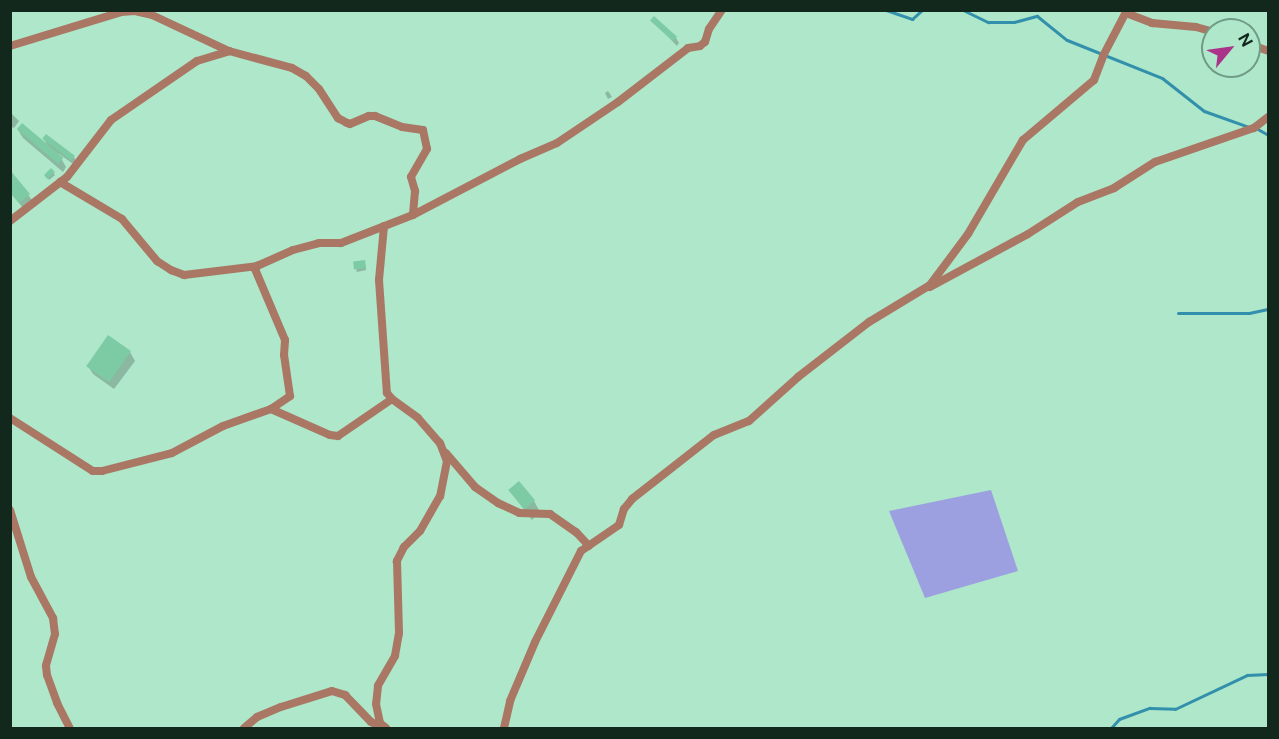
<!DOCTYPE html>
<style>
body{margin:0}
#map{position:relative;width:1279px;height:739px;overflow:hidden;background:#aee7c9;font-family:"Public Sans",sans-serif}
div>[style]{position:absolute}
.green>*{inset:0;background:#9da0e0}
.shadow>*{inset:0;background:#0003}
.stream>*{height:3px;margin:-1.5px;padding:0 1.5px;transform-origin:1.5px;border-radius:1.5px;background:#3390ac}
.building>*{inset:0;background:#7dcba4;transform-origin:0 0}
.street>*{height:8px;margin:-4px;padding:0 4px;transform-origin:4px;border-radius:4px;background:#a97764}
span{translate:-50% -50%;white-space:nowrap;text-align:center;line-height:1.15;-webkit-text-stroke:5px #aee7c9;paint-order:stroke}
.frame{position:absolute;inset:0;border:12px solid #12281d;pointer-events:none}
.north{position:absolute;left:1201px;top:18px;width:60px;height:60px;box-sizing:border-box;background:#aee7c9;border:2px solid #709b84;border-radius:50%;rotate:61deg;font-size:16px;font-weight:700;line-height:24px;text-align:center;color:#12281d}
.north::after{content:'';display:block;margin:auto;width:21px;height:27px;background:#ab3389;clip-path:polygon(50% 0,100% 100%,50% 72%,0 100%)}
</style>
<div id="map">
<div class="green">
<div style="clip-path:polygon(991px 490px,1018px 571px,925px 598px,889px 511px)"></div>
</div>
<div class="shadow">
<div style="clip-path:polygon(652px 20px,676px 38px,679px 43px,677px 46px)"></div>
<div style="clip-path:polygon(608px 91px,612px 97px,608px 99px,605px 93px)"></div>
<div style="clip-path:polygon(10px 112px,19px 121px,14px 128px,10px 126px)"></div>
<div style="clip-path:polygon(18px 130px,48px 147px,44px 139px,74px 157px,77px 162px,73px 164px,58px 153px,66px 167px,63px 172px,23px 138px)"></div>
<div style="clip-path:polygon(51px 170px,55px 175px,49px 180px,46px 175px)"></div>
<div style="clip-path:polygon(11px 173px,32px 200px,23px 208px,10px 192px)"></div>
<div style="clip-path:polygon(365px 263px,366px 270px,357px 272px,356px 270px)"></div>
<div style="clip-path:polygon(130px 352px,135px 361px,114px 389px,93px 374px,88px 366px)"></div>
<div style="clip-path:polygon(510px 491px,534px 501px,540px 512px,532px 520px)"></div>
</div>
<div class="stream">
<div style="left:886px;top:10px;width:28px;rotate:19deg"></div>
<div style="left:912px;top:19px;width:13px;rotate:-42deg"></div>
<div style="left:963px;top:10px;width:28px;rotate:26deg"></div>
<div style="left:988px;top:22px;width:26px"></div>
<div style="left:1014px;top:22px;width:24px;rotate:-15deg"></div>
<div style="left:1037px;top:16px;width:38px;rotate:39deg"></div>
<div style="left:1067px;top:40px;width:102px;rotate:21.8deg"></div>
<div style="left:1162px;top:78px;width:53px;rotate:38.2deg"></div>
<div style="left:1204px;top:111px;width:48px;rotate:19.6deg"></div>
<div style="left:1256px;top:128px;width:14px;rotate:30deg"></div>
<div style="left:1178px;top:313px;width:71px"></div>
<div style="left:1249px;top:313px;width:19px;rotate:-12deg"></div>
<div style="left:1111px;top:728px;width:12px;rotate:-48deg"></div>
<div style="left:1119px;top:719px;width:33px;rotate:-20deg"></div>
<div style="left:1150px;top:708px;width:25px;rotate:2deg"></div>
<div style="left:1175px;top:709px;width:80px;rotate:-25.3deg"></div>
<div style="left:1247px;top:675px;width:21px;rotate:-3deg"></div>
</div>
<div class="building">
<div style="left:654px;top:16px;width:31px;height:6px;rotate:42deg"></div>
<div style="left:22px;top:123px;width:54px;height:8px;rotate:40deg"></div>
<div style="left:46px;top:134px;width:36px;height:6px;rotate:37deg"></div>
<div style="clip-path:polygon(51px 168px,55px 172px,47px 179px,44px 175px)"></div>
<div style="clip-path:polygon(10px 170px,30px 194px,19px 203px,10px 193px)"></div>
<div style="left:365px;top:260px;width:8px;height:12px;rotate:83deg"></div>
<div style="left:108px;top:335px;width:28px;height:38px;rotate:35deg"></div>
<div style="left:519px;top:481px;width:25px;height:14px;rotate:50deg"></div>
</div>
<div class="street">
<div style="left:1126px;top:13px;width:28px;rotate:21deg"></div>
<div style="left:1152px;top:23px;width:44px;rotate:5.2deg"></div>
<div style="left:1196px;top:27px;width:18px;rotate:16deg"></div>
<div style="left:1249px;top:44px;width:20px;rotate:20deg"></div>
<div style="left:10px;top:46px;width:116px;rotate:-17deg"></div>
<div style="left:121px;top:12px;width:14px;rotate:-4deg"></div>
<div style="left:135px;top:11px;width:17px;rotate:13deg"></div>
<div style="left:152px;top:15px;width:85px;rotate:25.1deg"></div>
<div style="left:229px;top:51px;width:65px;rotate:15.1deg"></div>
<div style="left:292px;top:68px;width:16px;rotate:30deg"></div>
<div style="left:306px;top:76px;width:18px;rotate:45deg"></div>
<div style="left:319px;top:89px;width:35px;rotate:57deg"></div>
<div style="left:338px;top:118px;width:10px;rotate:29deg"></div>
<div style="left:347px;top:123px;width:3px;rotate:18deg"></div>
<div style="left:350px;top:124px;width:21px;rotate:-23deg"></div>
<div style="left:369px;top:116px;width:6px"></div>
<div style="left:375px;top:116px;width:29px;rotate:22deg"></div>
<div style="left:402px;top:127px;width:21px;rotate:8deg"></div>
<div style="left:423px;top:130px;width:19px;rotate:78deg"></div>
<div style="left:427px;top:149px;width:32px;rotate:120deg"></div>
<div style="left:411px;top:177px;width:15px;rotate:74deg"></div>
<div style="left:415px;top:191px;width:24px;rotate:95deg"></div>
<div style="left:60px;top:182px;width:72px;rotate:30.8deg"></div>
<div style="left:122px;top:219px;width:55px;rotate:50.2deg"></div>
<div style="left:157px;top:261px;width:17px;rotate:33deg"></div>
<div style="left:171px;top:270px;width:14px;rotate:21deg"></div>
<div style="left:184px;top:275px;width:74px;rotate:-7deg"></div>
<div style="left:10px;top:221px;width:72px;rotate:-37.7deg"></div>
<div style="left:67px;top:177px;width:72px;rotate:-52.3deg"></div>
<div style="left:111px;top:120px;width:104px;rotate:-34.5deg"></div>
<div style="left:197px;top:61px;width:34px;rotate:-17deg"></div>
<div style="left:384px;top:226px;width:54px;rotate:95.3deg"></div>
<div style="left:379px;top:280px;width:113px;rotate:86deg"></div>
<div style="left:387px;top:393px;width:8px;rotate:50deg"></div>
<div style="left:392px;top:399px;width:32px;rotate:36deg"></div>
<div style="left:418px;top:418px;width:33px;rotate:49deg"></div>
<div style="left:440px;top:443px;width:19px;rotate:69deg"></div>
<div style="left:447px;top:461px;width:36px;rotate:101deg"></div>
<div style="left:440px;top:496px;width:40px;rotate:119.7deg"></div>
<div style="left:420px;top:531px;width:23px;rotate:135deg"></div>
<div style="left:404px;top:547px;width:16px;rotate:117deg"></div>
<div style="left:397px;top:561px;width:72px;rotate:88.4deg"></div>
<div style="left:399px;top:633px;width:23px;rotate:100deg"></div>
<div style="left:395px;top:656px;width:34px;rotate:120deg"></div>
<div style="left:378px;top:686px;width:18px;rotate:96deg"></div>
<div style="left:376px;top:704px;width:19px;rotate:78deg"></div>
<div style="left:380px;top:723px;width:8px;rotate:40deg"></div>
<div style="left:930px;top:287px;width:111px;rotate:-28.4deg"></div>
<div style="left:1028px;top:234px;width:59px;rotate:-32.6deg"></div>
<div style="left:1078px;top:202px;width:39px;rotate:-21deg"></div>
<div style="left:1114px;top:188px;width:49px;rotate:-32.4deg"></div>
<div style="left:1155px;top:162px;width:105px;rotate:-19deg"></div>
<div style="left:1254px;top:128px;width:18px;rotate:-38deg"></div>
<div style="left:271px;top:409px;width:23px;rotate:-34deg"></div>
<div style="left:290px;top:396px;width:41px;rotate:-98.3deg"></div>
<div style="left:284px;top:355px;width:15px;rotate:-86deg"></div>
<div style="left:285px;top:340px;width:77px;rotate:-112.9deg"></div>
<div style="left:255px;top:269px;width:4px;rotate:-56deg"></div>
<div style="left:257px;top:266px;width:39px;rotate:-24deg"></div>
<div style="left:293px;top:250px;width:27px;rotate:-15deg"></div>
<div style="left:319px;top:243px;width:22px"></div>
<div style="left:341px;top:243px;width:77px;rotate:-21.3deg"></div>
<div style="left:413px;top:215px;width:121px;rotate:-27.6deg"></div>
<div style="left:520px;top:159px;width:40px;rotate:-23.4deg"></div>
<div style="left:557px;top:143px;width:73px;rotate:-33.9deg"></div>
<div style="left:618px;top:102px;width:88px;rotate:-37.6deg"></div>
<div style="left:688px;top:48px;width:12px;rotate:-9deg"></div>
<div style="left:700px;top:46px;width:6px;rotate:-39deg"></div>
<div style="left:705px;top:42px;width:14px;rotate:-73deg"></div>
<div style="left:709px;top:29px;width:23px;rotate:-56deg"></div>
<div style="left:10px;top:418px;width:98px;rotate:32.6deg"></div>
<div style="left:93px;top:471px;width:9px"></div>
<div style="left:102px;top:471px;width:72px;rotate:-14.4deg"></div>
<div style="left:172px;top:453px;width:58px;rotate:-27.9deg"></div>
<div style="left:223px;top:426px;width:51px;rotate:-19.5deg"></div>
<div style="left:271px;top:409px;width:64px;rotate:23.8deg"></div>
<div style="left:330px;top:435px;width:8px;rotate:7deg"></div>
<div style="left:338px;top:436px;width:65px;rotate:-34.4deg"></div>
<div style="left:446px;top:453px;width:45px;rotate:49.5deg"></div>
<div style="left:475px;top:487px;width:28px;rotate:35deg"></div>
<div style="left:498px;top:503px;width:23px;rotate:25deg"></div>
<div style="left:519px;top:513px;width:31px;rotate:2deg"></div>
<div style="left:550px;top:514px;width:32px;rotate:35deg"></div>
<div style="left:576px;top:532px;width:19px;rotate:47deg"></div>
<div style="left:10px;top:510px;width:70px;rotate:72.6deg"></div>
<div style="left:31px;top:577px;width:47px;rotate:61.8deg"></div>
<div style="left:53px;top:618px;width:16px;rotate:83deg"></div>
<div style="left:55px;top:634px;width:33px;rotate:106deg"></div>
<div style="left:46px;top:666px;width:9px;rotate:84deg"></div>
<div style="left:47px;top:675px;width:30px;rotate:70deg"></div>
<div style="left:57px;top:703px;width:28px;rotate:63deg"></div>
<div style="left:244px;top:728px;width:17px;rotate:-40deg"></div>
<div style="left:257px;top:717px;width:26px;rotate:-23deg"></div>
<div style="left:281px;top:707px;width:53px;rotate:-17.4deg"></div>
<div style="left:332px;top:691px;width:14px;rotate:17deg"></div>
<div style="left:345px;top:695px;width:37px;rotate:46deg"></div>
<div style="left:371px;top:722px;width:12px;rotate:24deg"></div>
<div style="left:504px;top:728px;width:28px;rotate:-77deg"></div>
<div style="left:510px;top:701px;width:64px;rotate:-67deg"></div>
<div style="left:535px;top:642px;width:102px;rotate:-63.2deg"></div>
<div style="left:581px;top:551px;width:46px;rotate:-34.4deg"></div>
<div style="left:619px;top:525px;width:17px;rotate:-73deg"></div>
<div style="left:624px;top:509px;width:13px;rotate:-51deg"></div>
<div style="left:632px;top:499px;width:104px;rotate:-38deg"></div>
<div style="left:714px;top:435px;width:38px;rotate:-22deg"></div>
<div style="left:749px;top:421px;width:66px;rotate:-41.9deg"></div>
<div style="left:798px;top:377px;width:90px;rotate:-37.8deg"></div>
<div style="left:869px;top:322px;width:71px;rotate:-31.2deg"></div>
<div style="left:930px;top:285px;width:64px;rotate:-53.3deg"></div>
<div style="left:968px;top:234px;width:109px;rotate:-59.7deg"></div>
<div style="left:1023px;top:140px;width:93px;rotate:-40.2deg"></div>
<div style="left:1094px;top:80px;width:26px;rotate:-69deg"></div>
<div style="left:1103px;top:56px;width:52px;rotate:-62.4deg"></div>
</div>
<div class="frame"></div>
<div class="north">N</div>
</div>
